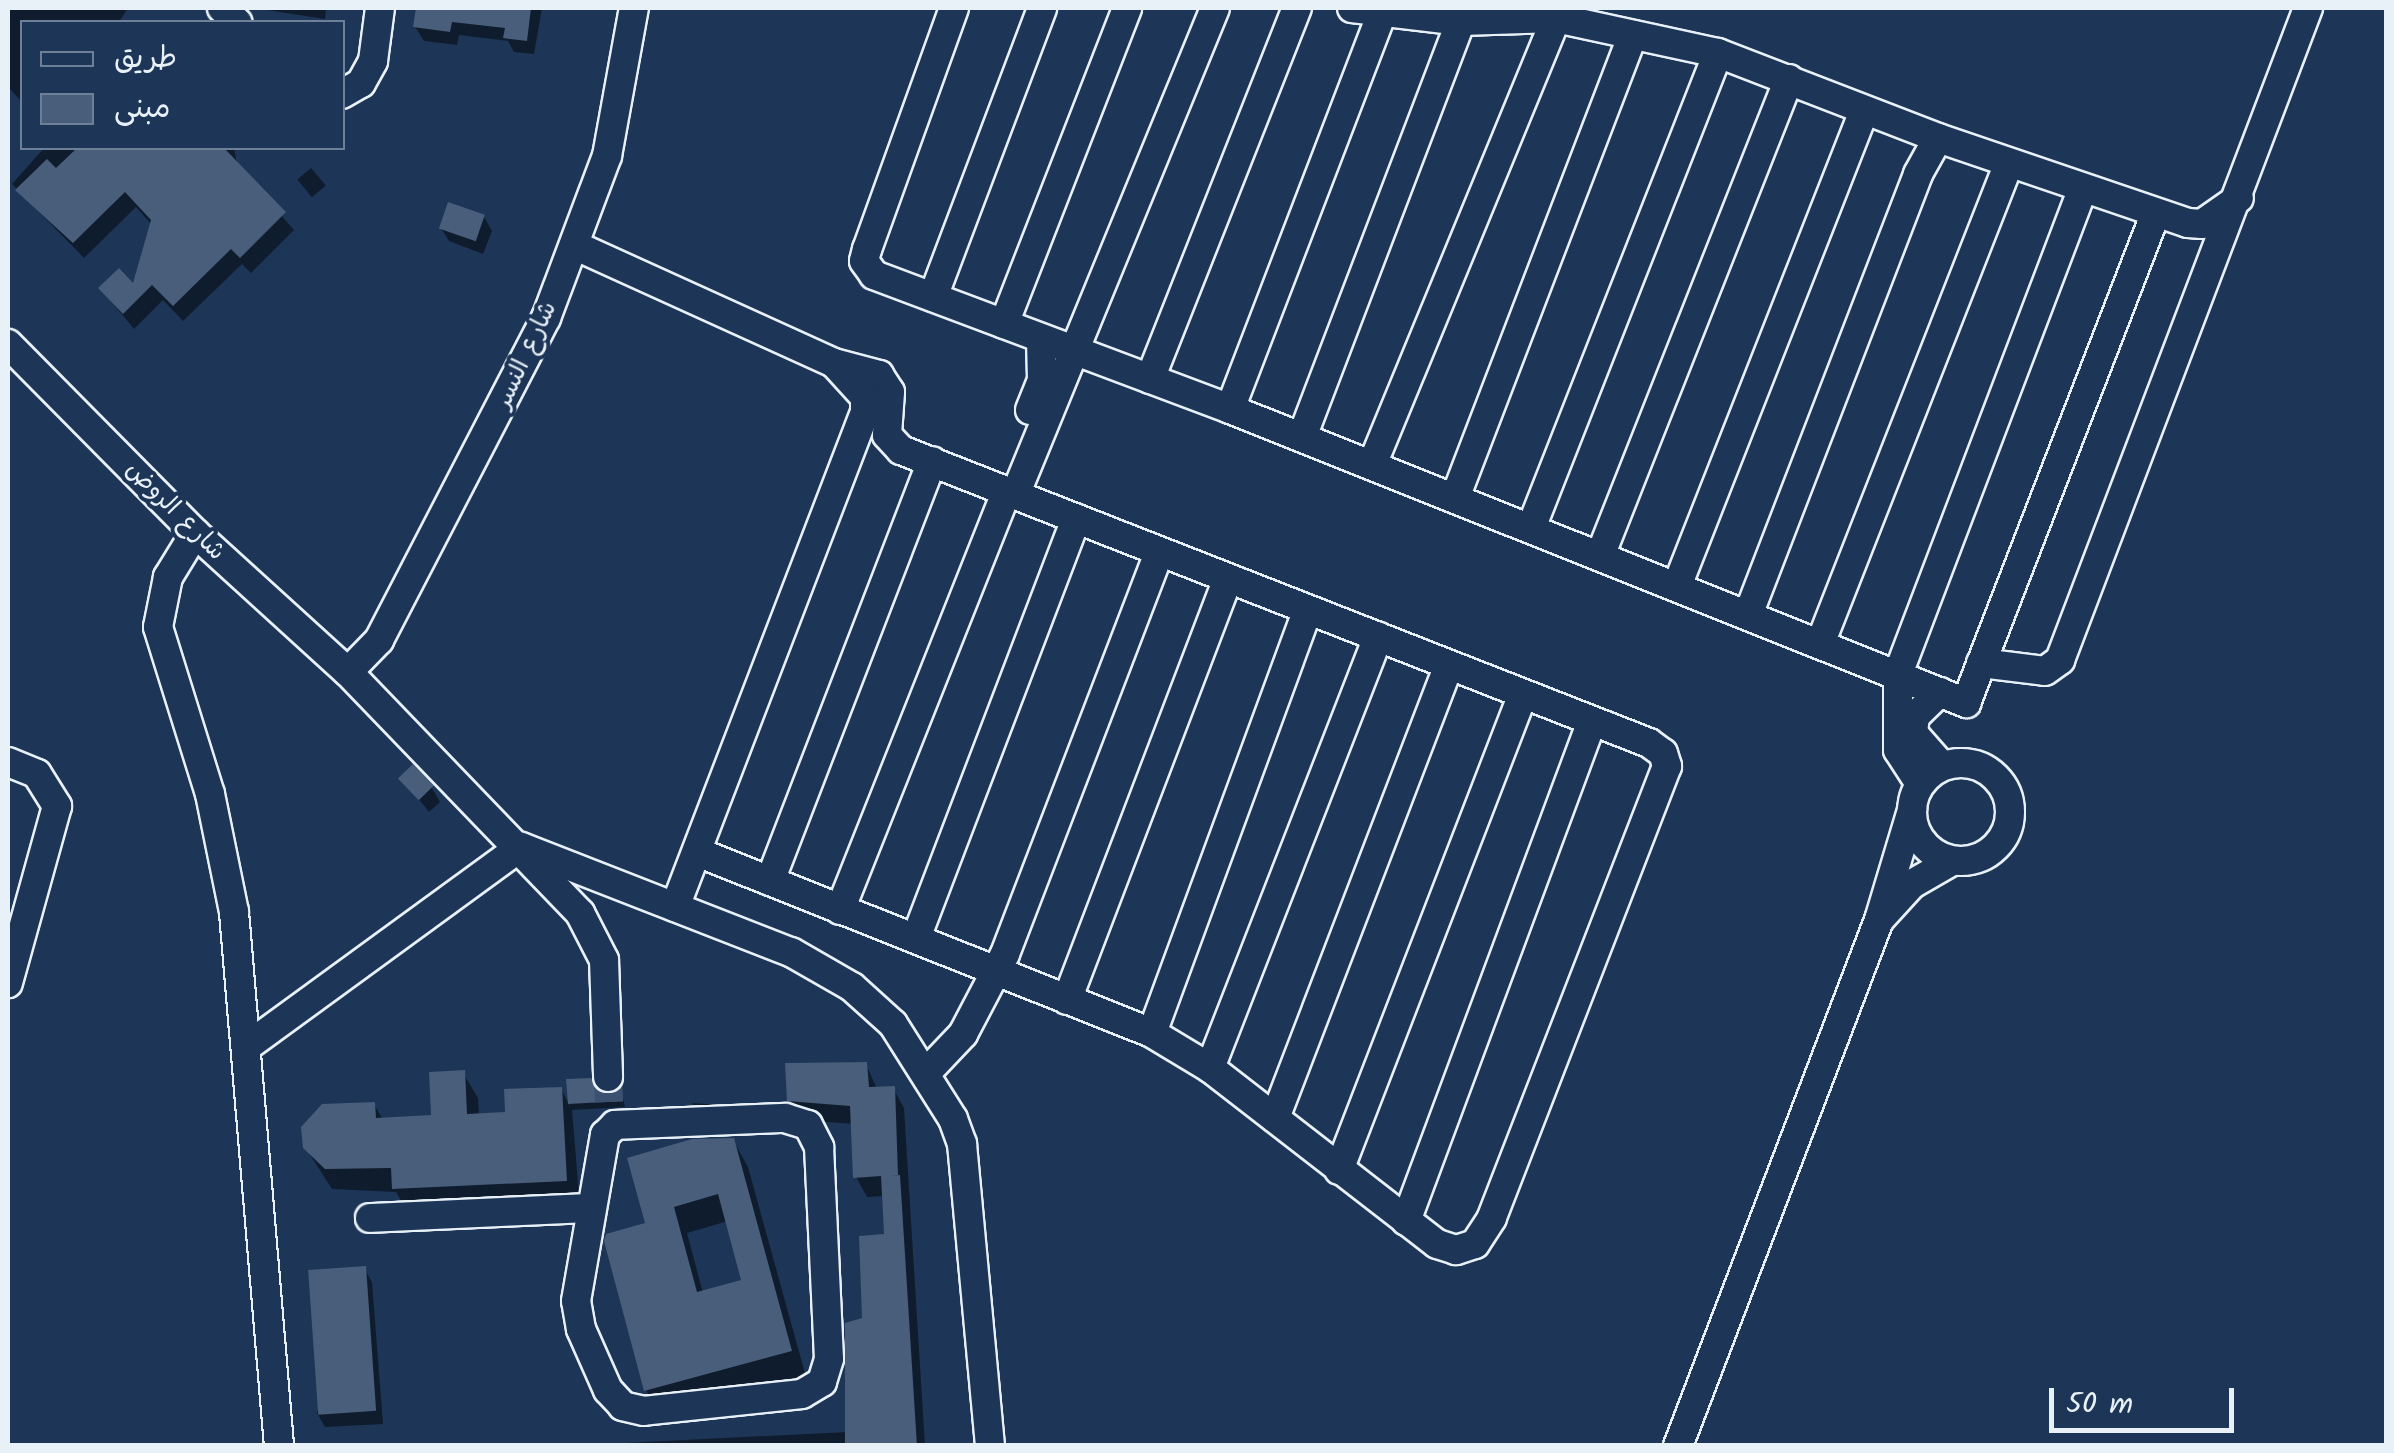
<!DOCTYPE html>
<meta charset="utf-8">
<style>
body{margin:0}
#map{position:relative;width:2394px;height:1453px;overflow:hidden;background:#1d3557;font-family:Kalam,"Playpen Sans Arabic",sans-serif}
div>[style]{position:absolute}
.shadow>*{inset:0;background:#0007;transform-origin:0 0}
.building>*{inset:0;background:#495e7a;transform-origin:0 0}
.minor-tunnel>*{height:28px;margin-top:-14px;transform-origin:0;background:repeating-linear-gradient(90deg,#3b516f 0 28px,transparent 0 42px)}
.roads{filter:drop-shadow(2px 0 #e8f1f8) drop-shadow(-2px 0 #e8f1f8) drop-shadow(0 2px #e8f1f8) drop-shadow(0 -2px #e8f1f8)}
.minor>*{height:28px;margin:-14px;padding:0 14px;transform-origin:14px;border-radius:14px;background:#1d3557}
.minor>.ring{margin:-14px;padding:0;box-sizing:content-box;background:none;border:28px solid #1d3557;border-radius:50%}
span{translate:-50% -50%;white-space:nowrap;text-align:center;line-height:1.15;-webkit-text-stroke:8px #1d3557;paint-order:stroke}
.street-label{font-size:25px;color:#e8f1f8}
.frame{position:absolute;inset:0;border:10px solid #e8f1f8;pointer-events:none}
.legend{position:absolute;left:20px;top:20px;width:325px;height:130px;box-sizing:border-box;background:#1d3557;border:2px solid #6e8097;margin:0;padding:12px 18px;list-style:none;font-size:30px;color:#e8f1f8}
.legend li{display:flex;align-items:center;gap:20px;height:50px}
.legend b{width:50px;border:2px solid #6e8097}
.scale{position:absolute;left:2049px;top:1388px;width:185px;height:45px;box-sizing:border-box;border:5px solid #e8f1f8;border-top:0;padding-left:12px;font-size:30px;line-height:35px;white-space:nowrap;color:#e8f1f8;-webkit-text-stroke:8px #1d3557;paint-order:stroke}
</style>
<div id="map">
<div class="shadow">
<div style="clip-path:polygon(8px 8px,12px 10px,128px 8px,119px 22px,22px 22px,22px 102px,8px 87px)"></div>
<div style="clip-path:polygon(254px 8px,326px 8px,325px 19px)"></div>
<div style="clip-path:polygon(418px 8px,542px 8px,534px 54px,514px 52px,508px 41px,459px 35px,457px 45px,424px 41px,415px 27px)"></div>
<div style="clip-path:polygon(44px 148px,234px 148px,237px 164px,294px 230px,251px 273px,242px 264px,183px 321px,163px 300px,134px 329px,101px 289px,134px 288px,152px 225px,136px 207px,84px 258px,12px 184px)"></div>
<div style="left:311px;top:168px;width:23px;height:18px;rotate:50deg"></div>
<div style="clip-path:polygon(484px 217px,492px 231px,483px 254px,449px 241px,441px 228px)"></div>
<div style="clip-path:polygon(402px 778px,432px 788px,440px 802px,429px 812px)"></div>
<div style="clip-path:polygon(866px 1064px,877px 1089px,893px 1088px,904px 1108px,925px 1446px,565px 1446px,847px 1432px,864px 1320px,886px 1237px,884px 1196px,867px 1197px,856px 1177px,854px 1124px,801px 1120px,790px 1100px)"></div>
<div style="clip-path:polygon(463px 1073px,478px 1098px,479px 1116px,508px 1114px,561px 1089px,570px 1106px,569px 1082px,590px 1081px,607px 1097px,621px 1090px,625px 1107px,572px 1110px,580px 1206px,409px 1214px,396px 1192px,332px 1189px,305px 1147px,304px 1128px,315px 1112px,374px 1104px,383px 1120px,434px 1118px)"></div>
<div style="clip-path:polygon(692px 1103px,723px 1105px,730px 1116px,700px 1117px)"></div>
<div style="clip-path:polygon(evenodd,733px 1140px,748px 1167px,806px 1377px,661px 1416px,646px 1390px,648px 1225px,733px 1140px,728px 1221px,744px 1282px,703px 1293px,687px 1233px,728px 1221px)"></div>
<div style="clip-path:polygon(364px 1268px,372px 1282px,383px 1424px,325px 1427px,317px 1413px)"></div>
</div>
<div class="building">
<div style="clip-path:polygon(416px 8px,531px 8px,527px 41px,503px 38px,505px 28px,452px 22px,450px 32px,413px 27px)"></div>
<div style="clip-path:polygon(77px 148px,224px 148px,286px 212px,240px 258px,231px 249px,173px 306px,152px 285px,123px 314px,98px 288px,119px 268px,133px 283px,151px 220px,125px 192px,73px 243px,15px 190px,47px 159px,56px 168px)"></div>
<div style="left:448px;top:202px;width:39px;height:28px;rotate:19deg"></div>
<div style="left:413px;top:764px;width:30px;height:21px;rotate:46deg"></div>
<div style="clip-path:polygon(867px 1062px,869px 1087px,895px 1086px,898px 1175px,889px 1176px,900px 1175px,917px 1446px,845px 1446px,845px 1323px,862px 1318px,859px 1236px,884px 1234px,881px 1176px,853px 1178px,850px 1106px,787px 1101px,785px 1063px)"></div>
<div style="clip-path:polygon(465px 1070px,467px 1114px,505px 1112px,504px 1089px,562px 1087px,567px 1181px,392px 1189px,391px 1168px,325px 1169px,303px 1148px,301px 1127px,322px 1104px,375px 1102px,376px 1118px,431px 1115px,429px 1072px)"></div>
<div style="clip-path:polygon(591px 1078px,601px 1093px,622px 1087px,623px 1101px,568px 1104px,566px 1079px)"></div>
<div style="clip-path:polygon(evenodd,734px 1138px,792px 1351px,644px 1391px,604px 1241px,606px 1234px,645px 1223px,627px 1158px,692px 1139px,734px 1138px,718px 1194px,741px 1280px,697px 1292px,674px 1207px,718px 1194px)"></div>
<div style="left:366px;top:1266px;width:145px;height:58px;rotate:86deg"></div>
</div>
<div class="minor-tunnel">
<div style="left:608px;top:1077px;width:25px;rotate:88deg"></div>
</div>
<div class="roads">
<div class="minor">
<div style="left:222px;top:8px;width:21px;rotate:43deg"></div>
<div style="left:954px;top:8px;width:256px;rotate:109.8deg"></div>
<div style="left:867px;top:249px;width:12px;rotate:104deg"></div>
<div style="left:864px;top:261px;width:17px;rotate:54deg"></div>
<div style="left:874px;top:275px;width:380px;rotate:20.6deg"></div>
<div style="left:1230px;top:409px;width:793px;rotate:21.77deg"></div>
<div style="left:1966px;top:703px;width:523px;rotate:-68.83deg"></div>
<div style="left:1352px;top:8px;width:110px;rotate:6.8deg"></div>
<div style="left:1461px;top:21px;width:95px;rotate:-1.8deg"></div>
<div style="left:1556px;top:18px;width:166px;rotate:12.2deg"></div>
<div style="left:1718px;top:53px;width:236px;rotate:21.1deg"></div>
<div style="left:1938px;top:138px;width:264px;rotate:18.8deg"></div>
<div style="left:2188px;top:223px;width:14px;rotate:4deg"></div>
<div style="left:2202px;top:224px;width:45px;rotate:-35.1deg"></div>
<div style="left:342px;top:94px;width:22px;rotate:-30deg"></div>
<div style="left:361px;top:83px;width:25px;rotate:-61deg"></div>
<div style="left:373px;top:61px;width:53px;rotate:-82.5deg"></div>
<div style="left:574px;top:245px;width:286px;rotate:24.4deg"></div>
<div style="left:834px;top:363px;width:47px;rotate:14.9deg"></div>
<div style="left:879px;top:375px;width:20px;rotate:57deg"></div>
<div style="left:890px;top:392px;width:43px;rotate:94deg"></div>
<div style="left:887px;top:435px;width:21px;rotate:47deg"></div>
<div style="left:901px;top:450px;width:803px;rotate:21.39deg"></div>
<div style="left:1649px;top:743px;width:17px;rotate:36deg"></div>
<div style="left:1663px;top:753px;width:14px;rotate:73deg"></div>
<div style="left:1667px;top:766px;width:485px;rotate:111.2deg"></div>
<div style="left:1492px;top:1218px;width:31px;rotate:123deg"></div>
<div style="left:1475px;top:1244px;width:20px;rotate:162deg"></div>
<div style="left:1456px;top:1250px;width:20px;rotate:-162deg"></div>
<div style="left:1437px;top:1244px;width:287px;rotate:-142.2deg"></div>
<div style="left:1210px;top:1068px;width:68px;rotate:-148.9deg"></div>
<div style="left:1152px;top:1033px;width:487px;rotate:-158.3deg"></div>
<div style="left:933px;top:297px;width:309px;rotate:-69.3deg"></div>
<div style="left:1004px;top:324px;width:339px;rotate:-68.7deg"></div>
<div style="left:8px;top:344px;width:266px;rotate:45.3deg"></div>
<div style="left:195px;top:533px;width:207px;rotate:42.3deg"></div>
<div style="left:348px;top:672px;width:335px;rotate:46.1deg"></div>
<div style="left:580px;top:913px;width:53px;rotate:62.9deg"></div>
<div style="left:604px;top:960px;width:117px;rotate:88deg"></div>
<div style="left:1150px;top:379px;width:399px;rotate:-68.4deg"></div>
<div style="left:1230px;top:409px;width:426px;rotate:-69deg"></div>
<div style="left:1030px;top:410px;width:32px;rotate:-68deg"></div>
<div style="left:1042px;top:380px;width:41px;rotate:-91.4deg"></div>
<div style="left:1302px;top:437px;width:445px;rotate:-69.1deg"></div>
<div style="left:1372px;top:465px;width:483px;rotate:-67.6deg"></div>
<div style="left:1015px;top:495px;width:526px;rotate:-67.67deg"></div>
<div style="left:1455px;top:498px;width:496px;rotate:-69deg"></div>
<div style="left:1531px;top:528px;width:510px;rotate:-68.51deg"></div>
<div style="left:195px;top:533px;width:52px;rotate:121.5deg"></div>
<div style="left:168px;top:577px;width:51px;rotate:101.3deg"></div>
<div style="left:158px;top:627px;width:175px;rotate:72.7deg"></div>
<div style="left:210px;top:794px;width:120px;rotate:78.5deg"></div>
<div style="left:234px;top:912px;width:536px;rotate:85.18deg"></div>
<div style="left:1600px;top:556px;width:513px;rotate:-68.39deg"></div>
<div style="left:1677px;top:586px;width:510px;rotate:-68.51deg"></div>
<div style="left:1748px;top:615px;width:473px;rotate:-68.9deg"></div>
<div style="left:1918px;top:174px;width:41px;rotate:-60.9deg"></div>
<div style="left:1820px;top:644px;width:517px;rotate:-68.55deg"></div>
<div style="left:1981px;top:663px;width:64px;rotate:7.1deg"></div>
<div style="left:2045px;top:671px;width:19px;rotate:-36deg"></div>
<div style="left:2060px;top:660px;width:698px;rotate:-69.17deg"></div>
<div style="left:348px;top:672px;width:45px;rotate:-45.9deg"></div>
<div style="left:379px;top:640px;width:363px;rotate:-62.6deg"></div>
<div style="left:546px;top:318px;width:173px;rotate:-69.4deg"></div>
<div style="left:607px;top:156px;width:150px;rotate:-79.7deg"></div>
<div style="left:1940px;top:692px;width:35px;rotate:136deg"></div>
<div style="left:1915px;top:716px;width:17px;rotate:97deg"></div>
<div style="left:1913px;top:733px;width:44px;rotate:48.7deg"></div>
<div style="left:8px;top:762px;width:31px;rotate:22deg"></div>
<div style="left:37px;top:774px;width:38px;rotate:58deg"></div>
<div style="left:57px;top:806px;width:184px;rotate:105.5deg"></div>
<div class="ring" style="left:1912px;top:763px;width:70px;height:70px"></div>
<div style="left:1920px;top:784px;width:40px;rotate:-122.9deg"></div>
<div style="left:1898px;top:750px;width:76px;rotate:-90deg"></div>
<div style="left:1898px;top:674px;width:520px;rotate:-69.16deg"></div>
<div style="left:770px;top:881px;width:450px;rotate:-68.9deg"></div>
<div style="left:675px;top:907px;width:530px;rotate:-69deg"></div>
<div style="left:865px;top:412px;width:15px;rotate:-90deg"></div>
<div style="left:865px;top:397px;width:45px;rotate:-132.3deg"></div>
<div style="left:840px;top:910px;width:451px;rotate:-68.3deg"></div>
<div style="left:1880px;top:919px;width:47px;rotate:-47.6deg"></div>
<div style="left:1912px;top:884px;width:46px;rotate:-29.9deg"></div>
<div style="left:916px;top:938px;width:449px;rotate:-69.1deg"></div>
<div style="left:1067px;top:1000px;width:451px;rotate:-69.1deg"></div>
<div style="left:1152px;top:1033px;width:450px;rotate:-69.8deg"></div>
<div style="left:249px;top:1045px;width:336px;rotate:-36.1deg"></div>
<div style="left:521px;top:847px;width:290px;rotate:21.3deg"></div>
<div style="left:791px;top:952px;width:70px;rotate:29.8deg"></div>
<div style="left:852px;top:987px;width:55px;rotate:42.1deg"></div>
<div style="left:893px;top:1024px;width:112px;rotate:57.7deg"></div>
<div style="left:953px;top:1119px;width:27px;rotate:70deg"></div>
<div style="left:962px;top:1144px;width:303px;rotate:84.7deg"></div>
<div style="left:1210px;top:1068px;width:463px;rotate:-68.7deg"></div>
<div style="left:926px;top:1073px;width:54px;rotate:-46.5deg"></div>
<div style="left:963px;top:1034px;width:90px;rotate:-62.3deg"></div>
<div style="left:1005px;top:954px;width:430px;rotate:-69deg"></div>
<div style="left:785px;top:1118px;width:24px;rotate:17deg"></div>
<div style="left:808px;top:1125px;width:25px;rotate:63deg"></div>
<div style="left:819px;top:1147px;width:212px;rotate:87.3deg"></div>
<div style="left:829px;top:1359px;width:24px;rotate:107deg"></div>
<div style="left:822px;top:1382px;width:23px;rotate:149deg"></div>
<div style="left:802px;top:1394px;width:159px;rotate:173.9deg"></div>
<div style="left:644px;top:1411px;width:22px;rotate:-167deg"></div>
<div style="left:623px;top:1406px;width:22px;rotate:-133deg"></div>
<div style="left:608px;top:1390px;width:67px;rotate:-113.9deg"></div>
<div style="left:581px;top:1329px;width:28px;rotate:-100deg"></div>
<div style="left:576px;top:1301px;width:169px;rotate:-80.1deg"></div>
<div style="left:605px;top:1135px;width:14px;rotate:-45deg"></div>
<div style="left:615px;top:1125px;width:170px;rotate:-2.4deg"></div>
<div style="left:1275px;top:1118px;width:485px;rotate:-69deg"></div>
<div style="left:1339px;top:1170px;width:510px;rotate:-68.87deg"></div>
<div style="left:370px;top:1218px;width:221px;rotate:-2.6deg"></div>
<div style="left:1406px;top:1221px;width:533px;rotate:-69.59deg"></div>
<div style="left:1678px;top:1446px;width:563px;rotate:-69.09deg"></div>
<div style="left:1879px;top:920px;width:115px;rotate:-73.3deg"></div>
</div>
</div>
<div class="street-label">
<span style="left:526px;top:355px;rotate:-65deg">شارع النسر</span>
<span style="left:175px;top:511px;rotate:45deg">شارع الروض</span>
</div>
<div class="frame"></div>
<ul class="legend">
<li><b style="height:12px;background:#1d3557"></b>طريق</li>
<li><b style="height:28px;background:#495e7a"></b>مبنى</li>
</ul>
<div class="scale">50 m</div>
</div>
